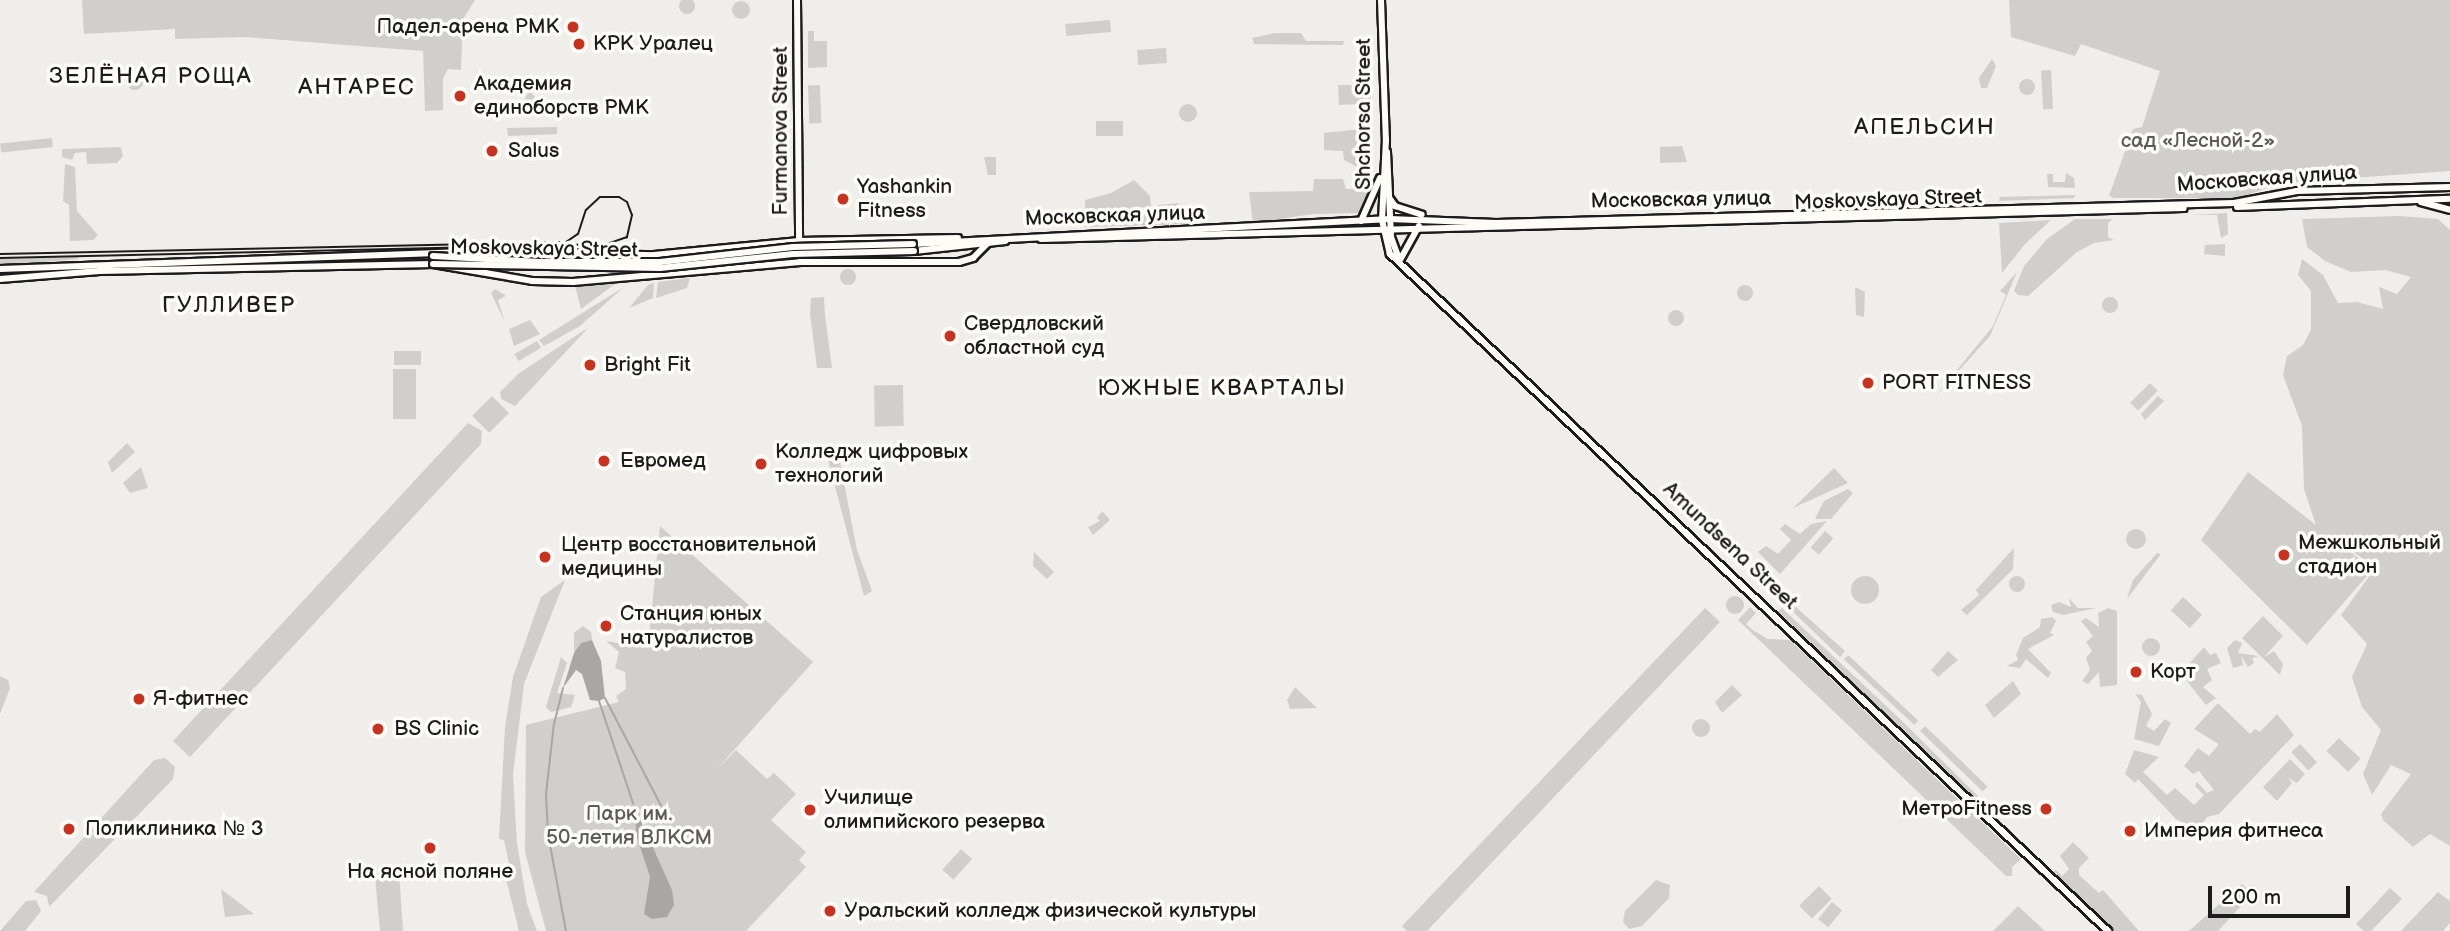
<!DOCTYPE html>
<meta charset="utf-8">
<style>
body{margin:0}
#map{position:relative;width:2450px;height:931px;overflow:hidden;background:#f0eeea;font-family:"Balsamiq Sans",sans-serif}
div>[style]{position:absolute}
.green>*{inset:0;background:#d0cfcc;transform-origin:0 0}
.round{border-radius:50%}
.water>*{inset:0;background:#a8a7a3}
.stream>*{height:2px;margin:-1px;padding:0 1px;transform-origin:1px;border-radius:1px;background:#a8a7a3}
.roads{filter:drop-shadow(2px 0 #1c1c1c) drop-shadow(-2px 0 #1c1c1c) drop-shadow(0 2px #1c1c1c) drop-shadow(0 -2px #1c1c1c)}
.major>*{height:6px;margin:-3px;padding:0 3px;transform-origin:3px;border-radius:3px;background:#fdfcf7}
.tram>*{height:2px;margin:-1px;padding:0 1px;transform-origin:1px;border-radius:1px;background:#1c1c1c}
.bridges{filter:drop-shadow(2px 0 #1c1c1c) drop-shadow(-2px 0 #1c1c1c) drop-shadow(0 2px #1c1c1c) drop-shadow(0 -2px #1c1c1c)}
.major-bridge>*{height:6px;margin:-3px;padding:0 3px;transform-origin:3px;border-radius:3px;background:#fdfcf7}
.dots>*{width:19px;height:19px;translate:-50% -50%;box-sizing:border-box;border:4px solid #fdfcf7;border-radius:50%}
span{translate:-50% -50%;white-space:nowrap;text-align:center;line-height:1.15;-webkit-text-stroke:7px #fdfcf7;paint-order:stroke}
.poi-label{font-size:21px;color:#1c1c1c}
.right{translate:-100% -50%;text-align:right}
.left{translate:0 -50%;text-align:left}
.street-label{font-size:21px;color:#1c1c1c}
.park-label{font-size:21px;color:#5b5b5a}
.neighbourhood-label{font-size:23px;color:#1c1c1c;letter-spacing:2px}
.scale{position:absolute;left:2208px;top:886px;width:142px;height:32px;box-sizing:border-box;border:4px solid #1c1c1c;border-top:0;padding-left:9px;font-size:21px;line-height:24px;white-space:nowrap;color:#1c1c1c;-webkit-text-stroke:5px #fdfcf7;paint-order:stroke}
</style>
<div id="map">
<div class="green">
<div class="round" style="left:679px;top:-2px;width:16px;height:16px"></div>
<div style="clip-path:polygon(82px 0,475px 0,463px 19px,461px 70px,448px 69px,443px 78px,443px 110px,425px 111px,423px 51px,245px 37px,175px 39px,175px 29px,84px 34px)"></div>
<div style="clip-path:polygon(2009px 0,2450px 0,2450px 171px,2281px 183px,2238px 198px,2114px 198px,2109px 196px,2133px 129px,2142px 127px,2160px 71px,2081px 44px,2075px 56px,2011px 37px)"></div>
<div class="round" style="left:732px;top:1px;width:18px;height:18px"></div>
<div style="left:1110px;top:20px;width:12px;height:45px;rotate:85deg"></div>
<div style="clip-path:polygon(808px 31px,814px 31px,814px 41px,827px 41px,827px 67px,808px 68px)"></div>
<div style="clip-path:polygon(1275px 33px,1301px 33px,1306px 41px,1344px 41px,1343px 45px,1254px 44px,1252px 38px)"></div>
<div style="left:1166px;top:48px;width:15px;height:29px;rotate:86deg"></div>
<div style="clip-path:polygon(1992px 59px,1996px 66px,1987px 88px,1981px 88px,1979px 78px)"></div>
<div style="left:2051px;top:70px;width:39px;height:10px;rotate:87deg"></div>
<div class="round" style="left:127px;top:74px;width:16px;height:16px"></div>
<div class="round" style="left:2019px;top:79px;width:16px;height:16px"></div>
<div style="left:820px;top:85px;width:38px;height:12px;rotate:88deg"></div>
<div style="clip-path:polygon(1338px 85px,1371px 85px,1367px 196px,1360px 213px,1313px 214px,1253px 223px,1249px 192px,1313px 191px,1314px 179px,1343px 179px,1346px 189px,1356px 189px,1360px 182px,1356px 176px,1363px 170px,1344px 160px,1343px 151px,1324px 150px,1324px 133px,1361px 129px,1360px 100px,1359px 104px,1339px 105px)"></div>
<div style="clip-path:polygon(529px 90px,535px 97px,534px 110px,501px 110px,501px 106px,523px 103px)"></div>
<div class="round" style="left:1179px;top:104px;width:18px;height:18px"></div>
<div style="left:1096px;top:121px;width:27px;height:15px"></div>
<div style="clip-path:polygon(557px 127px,557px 134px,508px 136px,507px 128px)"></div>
<div style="left:52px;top:138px;width:9px;height:52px;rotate:84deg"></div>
<div style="clip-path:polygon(1682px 146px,1687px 162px,1660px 163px,1660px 147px)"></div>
<div style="clip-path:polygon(121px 147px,123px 156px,117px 163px,87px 164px,86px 152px,75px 153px,72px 160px,62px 157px,62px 149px)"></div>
<div style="clip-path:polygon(984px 157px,996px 157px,996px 175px,988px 175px)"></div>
<div style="clip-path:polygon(65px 164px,75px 167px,77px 211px,98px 235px,93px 240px,70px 241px,69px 205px,63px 201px)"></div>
<div style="clip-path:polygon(2066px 173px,2074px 178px,2075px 188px,2048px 187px,2047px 174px,2053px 174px,2053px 182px,2065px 182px)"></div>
<div style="clip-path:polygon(1134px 180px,1150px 196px,1151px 207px,1137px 208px,1137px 216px,1158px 214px,1158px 205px,1179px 203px,1189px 211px,1189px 224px,1085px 227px,1085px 200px,1111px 193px)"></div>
<div style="clip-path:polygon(2075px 195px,2074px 198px,1999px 201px,2000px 197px)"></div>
<div style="clip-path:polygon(2227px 213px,2228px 234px,2221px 238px,2217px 215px,2192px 215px)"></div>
<div style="clip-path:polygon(2399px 216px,2438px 219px,2450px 230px,2450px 846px,2430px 834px,2413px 847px,2383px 820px,2381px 814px,2411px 774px,2391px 765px,2372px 795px,2363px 774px,2381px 730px,2362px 707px,2352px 677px,2367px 644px,2341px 615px,2376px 567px,2345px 547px,2372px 570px,2307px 645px,2201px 540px,2248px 472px,2316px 525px,2304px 489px,2302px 426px,2283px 375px,2287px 356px,2303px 345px,2311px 330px,2311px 291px,2298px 275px,2302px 259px,2323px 275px,2338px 303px,2357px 302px,2383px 309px,2379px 287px,2397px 294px,2411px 277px,2385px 270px,2351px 272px,2325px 261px,2307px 247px,2302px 219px)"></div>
<div style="clip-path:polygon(2075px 219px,2113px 219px,2108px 223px,2108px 237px,2114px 240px,2094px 243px,2077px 252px,2028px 296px,2018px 295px,2014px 291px,2024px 266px,2047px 239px)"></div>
<div style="clip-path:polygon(2051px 220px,2025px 244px,2002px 273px,1999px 223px)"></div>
<div style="clip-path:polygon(2225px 244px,2225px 256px,2204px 254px,2205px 245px)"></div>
<div style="clip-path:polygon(78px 257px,78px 259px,0 266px,0 259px)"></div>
<div class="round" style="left:840px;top:269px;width:16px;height:16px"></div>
<div style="clip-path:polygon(2017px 272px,1990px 336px,1934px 398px,1993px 326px,2006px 295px,2000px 291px)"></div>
<div style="clip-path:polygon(690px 278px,687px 288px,656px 298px,658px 282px)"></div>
<div style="clip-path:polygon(654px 283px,653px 298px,629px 308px,648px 285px)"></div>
<div style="clip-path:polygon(615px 284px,581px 309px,575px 286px)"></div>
<div class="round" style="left:1737px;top:285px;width:16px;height:16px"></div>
<div style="clip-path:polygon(624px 287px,580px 326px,544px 346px,539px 340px)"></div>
<div style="clip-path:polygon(1855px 287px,1865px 292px,1864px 317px,1856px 315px)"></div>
<div style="clip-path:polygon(495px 289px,506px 296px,498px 300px,505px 322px,491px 293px)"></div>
<div class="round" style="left:2102px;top:297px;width:16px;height:16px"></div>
<div style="clip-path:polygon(824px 297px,825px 315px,832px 368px,817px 368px,810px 314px,811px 298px)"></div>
<div class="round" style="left:1668px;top:310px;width:16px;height:16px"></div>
<div style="clip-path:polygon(530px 320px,540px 334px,514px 346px,509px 329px)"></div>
<div style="clip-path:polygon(589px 327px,515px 406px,501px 399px,500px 392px,518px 374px)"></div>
<div style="left:537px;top:341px;width:8px;height:26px;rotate:60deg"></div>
<div style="left:394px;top:351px;width:27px;height:14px"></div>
<div style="left:393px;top:369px;width:23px;height:50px"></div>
<div style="left:2150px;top:383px;width:11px;height:28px;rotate:45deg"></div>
<div style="left:903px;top:385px;width:41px;height:29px;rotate:89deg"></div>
<div style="left:492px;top:396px;width:24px;height:28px;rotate:45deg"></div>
<div style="clip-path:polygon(2158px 396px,2164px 401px,2145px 420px,2141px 414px)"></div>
<div style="clip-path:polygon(468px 423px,482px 431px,481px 444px,190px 757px,173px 741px)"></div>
<div style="clip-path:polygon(127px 443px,135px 452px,112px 473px,108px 462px)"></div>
<div style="clip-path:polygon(839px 457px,857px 550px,872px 591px,864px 596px,828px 460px)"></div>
<div style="clip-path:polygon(141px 467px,148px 488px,130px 493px,123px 483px)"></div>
<div style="clip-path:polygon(1834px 468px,1848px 483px,1793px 508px)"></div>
<div style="clip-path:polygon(1848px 489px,1853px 493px,1831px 519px,1815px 519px,1824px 501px)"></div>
<div style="clip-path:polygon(1102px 511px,1110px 520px,1093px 535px,1088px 527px,1100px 521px,1097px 518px)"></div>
<div style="clip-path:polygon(1827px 521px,1780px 574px,1758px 552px,1766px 546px,1778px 554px,1791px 540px,1780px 529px,1785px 524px,1800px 534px,1811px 524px)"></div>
<div style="clip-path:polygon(660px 526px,813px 662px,717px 769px,736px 750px,767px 779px,774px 773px,796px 794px,771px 820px,806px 852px,799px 860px,806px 867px,746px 931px,546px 931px,525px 852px,526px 725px,619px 702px,616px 696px,626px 689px,625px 672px,615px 668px,619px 652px,606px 641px,648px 648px)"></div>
<div class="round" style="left:2126px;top:529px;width:20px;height:20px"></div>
<div style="left:1825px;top:531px;width:11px;height:22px;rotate:41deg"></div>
<div style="clip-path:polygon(2014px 548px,2013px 569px,1967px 615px,1961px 610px,1979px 595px,1976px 590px)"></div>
<div style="clip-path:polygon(1034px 552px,1054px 572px,1047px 579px,1033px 566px)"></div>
<div style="clip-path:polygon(2157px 553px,2161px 554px,2127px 599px,2133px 580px)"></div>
<div class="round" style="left:2009px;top:576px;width:16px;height:16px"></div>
<div class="round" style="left:1851px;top:576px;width:28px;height:28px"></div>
<div style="clip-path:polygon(565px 580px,524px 684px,513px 775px,517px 843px,527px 904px,537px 931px,519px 931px,503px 867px,509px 864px,504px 840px,499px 839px,505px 727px,513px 677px,541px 597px)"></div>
<div class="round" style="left:1726px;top:596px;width:18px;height:18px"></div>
<div style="left:2183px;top:597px;width:26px;height:18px;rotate:43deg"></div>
<div style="clip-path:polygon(2069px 598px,2078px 608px,2096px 608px,2063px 615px,2053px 612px,2051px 605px,2059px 602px,2071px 607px)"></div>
<div style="clip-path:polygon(1788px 600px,1845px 651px,1840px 657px,1784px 603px)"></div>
<div style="clip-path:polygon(1750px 607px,1756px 613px,1746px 624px,1754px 631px,1768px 639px,1790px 640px,2021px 859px,2012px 867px,2012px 876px,2006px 876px,1738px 620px)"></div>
<div style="clip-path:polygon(1705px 608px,1720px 622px,1427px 931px,1407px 931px,1402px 926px)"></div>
<div style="clip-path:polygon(1782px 608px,1900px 719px,1979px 797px,1974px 801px,1778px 611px)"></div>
<div style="clip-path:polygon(2108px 608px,2117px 611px,2117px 685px,2100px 687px,2099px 672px,2088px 684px,2082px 681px,2090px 670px,2086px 658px,2092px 651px,2086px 642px,2093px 636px,2081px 621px,2086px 618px,2099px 627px,2098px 613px)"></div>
<div style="clip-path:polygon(2263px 616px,2283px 636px,2264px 657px,2274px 651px,2283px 664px,2280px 675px,2242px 638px)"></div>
<div style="clip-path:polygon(2052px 617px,2056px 621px,2050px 633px,2054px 635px,2028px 649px,2051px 673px,2048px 678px,2026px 659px,2020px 668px,2007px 666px,2018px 660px,2016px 655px,2023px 638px,2040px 627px,2041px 619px)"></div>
<div style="clip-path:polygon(583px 626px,591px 632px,592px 640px,581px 643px,574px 653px,574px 633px)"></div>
<div class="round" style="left:2142px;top:638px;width:18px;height:18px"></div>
<div style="clip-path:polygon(2235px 640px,2242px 643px,2238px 653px,2259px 656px,2252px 658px,2254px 663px,2248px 667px,2241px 656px,2243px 665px,2233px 668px,2227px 648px)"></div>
<div style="clip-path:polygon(2204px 647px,2210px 655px,2216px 653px,2221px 663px,2207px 669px,2212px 680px,2203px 687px,2216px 698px,2206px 705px,2186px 680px,2187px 666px)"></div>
<div style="clip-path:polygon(1948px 651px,1958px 660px,1938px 677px,1931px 670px)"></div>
<div style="left:1848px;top:655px;width:96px;height:6px;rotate:43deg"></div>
<div style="clip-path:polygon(561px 657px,567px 663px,557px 693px,575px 695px,571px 707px,551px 712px,546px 707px)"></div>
<div style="clip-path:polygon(0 676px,8px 680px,10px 688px,0 714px)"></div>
<div style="clip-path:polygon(2013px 681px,2021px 694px,1994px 718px,1985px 705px)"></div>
<div style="clip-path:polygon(1732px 685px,1742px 695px,1722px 713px,1715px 702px)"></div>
<div style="clip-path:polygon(1295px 687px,1317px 708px,1290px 709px,1287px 700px)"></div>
<div style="clip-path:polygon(2135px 694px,2142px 695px,2152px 714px,2146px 726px,2154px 731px,2165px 719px,2171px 723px,2159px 746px,2134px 739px,2141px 702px)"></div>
<div style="clip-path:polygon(2218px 703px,2250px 734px,2255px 729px,2260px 732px,2277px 714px,2294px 735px,2219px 814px,2207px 817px,2198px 830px,2176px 819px,2138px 779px,2135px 783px,2125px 774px,2134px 750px,2159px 757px,2143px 772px,2167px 795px,2175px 788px,2194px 805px,2204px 795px,2195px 786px,2197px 782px,2207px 793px,2214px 790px,2199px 771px,2193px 774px,2184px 766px,2198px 748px,2209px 756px,2219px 744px,2194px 729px)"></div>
<div class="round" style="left:1692px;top:719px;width:18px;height:18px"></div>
<div style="left:1925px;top:726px;width:87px;height:7px;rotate:44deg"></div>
<div style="left:2339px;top:738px;width:30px;height:18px;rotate:44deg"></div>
<div style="left:2300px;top:744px;width:25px;height:12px;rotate:47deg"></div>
<div style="clip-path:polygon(165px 758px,175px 767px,173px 779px,49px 907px,47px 896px,34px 892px,154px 760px)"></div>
<div style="clip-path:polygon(2290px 759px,2305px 774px,2297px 783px,2288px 778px,2292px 783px,2277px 801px,2263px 787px)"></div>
<div style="clip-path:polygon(2073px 842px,2089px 858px,2079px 868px,2079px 875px,2099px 893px,2103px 890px,2139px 931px,2114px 931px,2052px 872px,2056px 870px,2062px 876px,2069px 869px,2060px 856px)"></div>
<div style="left:961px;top:849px;width:15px;height:28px;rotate:42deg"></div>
<div style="clip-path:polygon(386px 866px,399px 872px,403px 931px,380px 931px,375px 877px)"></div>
<div style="clip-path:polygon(1656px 880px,1670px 885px,1669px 898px,1642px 926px,1629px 929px,1623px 922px,1625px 911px)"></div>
<div style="clip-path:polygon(2242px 884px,2252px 894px,2218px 931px,2189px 931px)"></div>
<div style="left:1819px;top:886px;width:18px;height:28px;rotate:45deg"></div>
<div style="clip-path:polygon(2390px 888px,2402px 899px,2371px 931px,2364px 931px,2356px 924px)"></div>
<div style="clip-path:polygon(221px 889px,254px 914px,225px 917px)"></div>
<div style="clip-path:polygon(2438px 892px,2450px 901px,2450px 923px,2443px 931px,2401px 931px)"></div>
<div style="clip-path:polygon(36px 900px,41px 911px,25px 931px,0 931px,26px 901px)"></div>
<div style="left:1832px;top:902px;width:13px;height:22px;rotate:39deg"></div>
<div style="clip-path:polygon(2018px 906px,2045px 931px,1993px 931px)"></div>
</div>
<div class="water">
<div style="clip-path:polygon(592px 640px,601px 661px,605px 698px,599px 701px,590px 700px,582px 674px,576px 670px,563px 688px,574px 653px,581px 643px)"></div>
<div style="clip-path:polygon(633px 803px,672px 890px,674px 905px,667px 917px,652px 919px,644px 914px,650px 877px,637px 837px)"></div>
</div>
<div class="stream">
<div style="left:563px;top:688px;width:36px;rotate:104deg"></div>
<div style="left:554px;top:723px;width:71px;rotate:96.4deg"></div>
<div style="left:546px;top:794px;width:40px;rotate:87.1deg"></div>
<div style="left:548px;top:834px;width:99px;rotate:79.5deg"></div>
<div style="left:605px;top:698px;width:132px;rotate:62.5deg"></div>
<div style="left:599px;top:701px;width:108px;rotate:71.6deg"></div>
</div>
<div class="roads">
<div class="major">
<div style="left:797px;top:0;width:242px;rotate:89.5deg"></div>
<div style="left:1381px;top:0;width:141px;rotate:88deg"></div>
<div style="left:1386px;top:139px;width:81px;rotate:92.8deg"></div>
<div style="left:1382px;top:220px;width:35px;rotate:77deg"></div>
<div style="left:1390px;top:254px;width:987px;rotate:43.32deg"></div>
<div style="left:1387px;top:152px;width:85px;rotate:87.3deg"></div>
<div style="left:1391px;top:237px;width:23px;rotate:70deg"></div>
<div style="left:1390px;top:199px;width:9px;rotate:54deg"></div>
<div style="left:1395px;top:206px;width:28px;rotate:18deg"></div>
<div style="left:2421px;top:202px;width:30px;rotate:15deg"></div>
<div style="left:2237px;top:207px;width:213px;rotate:-2.2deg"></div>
<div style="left:1361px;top:221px;width:47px;rotate:-66.2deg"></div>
<div style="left:1041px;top:239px;width:1143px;rotate:-1.55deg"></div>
<div style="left:913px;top:244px;width:478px;rotate:-3deg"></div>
<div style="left:1390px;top:219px;width:106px;rotate:2.2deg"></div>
<div style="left:1496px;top:223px;width:738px;rotate:-1.55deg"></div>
<div style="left:2234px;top:203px;width:64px;rotate:-10.8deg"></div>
<div style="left:2297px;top:191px;width:153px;rotate:-1.5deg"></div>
<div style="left:914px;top:251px;width:92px;rotate:-6.3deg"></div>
<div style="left:1400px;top:260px;width:39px;rotate:-61deg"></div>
<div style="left:0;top:269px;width:485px;rotate:-2.1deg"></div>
<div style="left:485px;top:251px;width:169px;rotate:1.4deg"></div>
<div style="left:654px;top:255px;width:146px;rotate:-5.5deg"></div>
<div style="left:799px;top:241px;width:159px;rotate:-1.1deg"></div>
<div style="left:0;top:279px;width:100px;rotate:-4.6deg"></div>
<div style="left:100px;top:271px;width:333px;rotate:-1.2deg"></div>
<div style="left:433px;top:264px;width:100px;rotate:9.7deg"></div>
<div style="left:532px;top:281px;width:41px;rotate:1.4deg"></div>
<div style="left:573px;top:282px;width:228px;rotate:-5deg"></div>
<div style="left:800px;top:262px;width:159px"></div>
<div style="left:959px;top:262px;width:15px;rotate:-16deg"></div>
<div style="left:973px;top:258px;width:23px;rotate:-45deg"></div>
</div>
</div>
<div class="tram">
<div style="left:0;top:254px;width:566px;rotate:-1.21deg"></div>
<div style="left:566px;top:242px;width:14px;rotate:-34deg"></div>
<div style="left:578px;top:234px;width:25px;rotate:-72deg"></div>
<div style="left:586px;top:210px;width:19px;rotate:-43deg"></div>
<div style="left:600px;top:197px;width:19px"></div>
<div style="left:619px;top:197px;width:9px;rotate:32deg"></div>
<div style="left:627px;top:202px;width:14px;rotate:69deg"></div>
<div style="left:632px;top:215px;width:23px;rotate:103deg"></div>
<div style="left:627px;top:237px;width:21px;rotate:161deg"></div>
<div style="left:607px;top:244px;width:607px;rotate:178.68deg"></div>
</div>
<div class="bridges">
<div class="major-bridge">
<div style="left:433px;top:256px;width:107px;rotate:3.2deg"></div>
<div style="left:540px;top:262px;width:120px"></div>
<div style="left:660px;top:262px;width:134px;rotate:-6.4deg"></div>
<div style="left:793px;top:247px;width:120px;rotate:-1.4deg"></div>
<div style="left:433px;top:264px;width:227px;rotate:1deg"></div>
<div style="left:660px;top:268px;width:134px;rotate:-6deg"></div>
<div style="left:793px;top:254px;width:121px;rotate:-1.4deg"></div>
</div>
</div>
<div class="dots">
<div style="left:573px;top:27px;background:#c8321e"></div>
<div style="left:579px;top:44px;background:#c8321e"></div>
<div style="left:460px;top:96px;background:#c8321e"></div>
<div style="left:492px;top:151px;background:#c8321e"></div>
<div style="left:843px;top:199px;background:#c8321e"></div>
<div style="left:950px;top:336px;background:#c8321e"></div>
<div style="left:590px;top:365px;background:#c8321e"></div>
<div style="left:1868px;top:383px;background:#c8321e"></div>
<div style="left:604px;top:461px;background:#c8321e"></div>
<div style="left:761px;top:464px;background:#c8321e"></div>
<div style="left:2284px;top:555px;background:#c8321e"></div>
<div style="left:545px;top:557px;background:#c8321e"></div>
<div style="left:606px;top:626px;background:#c8321e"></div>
<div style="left:2136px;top:672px;background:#c8321e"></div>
<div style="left:139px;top:699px;background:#c8321e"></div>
<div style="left:378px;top:729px;background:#c8321e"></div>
<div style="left:2046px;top:809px;background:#c8321e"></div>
<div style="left:810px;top:810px;background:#c8321e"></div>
<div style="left:69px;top:829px;background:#c8321e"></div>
<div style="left:2130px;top:831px;background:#c8321e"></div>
<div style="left:430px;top:848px;background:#c8321e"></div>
<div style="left:830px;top:911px;background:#c8321e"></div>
</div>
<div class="poi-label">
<span class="right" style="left:559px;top:27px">Падел-арена РМК</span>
<span class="left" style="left:593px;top:44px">КРК Уралец</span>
<span class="left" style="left:474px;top:96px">Академия<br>единоборств РМК</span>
<span class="left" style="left:508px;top:151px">Salus</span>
<span class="left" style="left:857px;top:199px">Yashankin<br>Fitness</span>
<span class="left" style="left:964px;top:336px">Свердловский<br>областной суд</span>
<span class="left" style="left:604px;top:365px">Bright Fit</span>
<span class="left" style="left:1882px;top:383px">PORT FITNESS</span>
<span class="left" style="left:775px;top:464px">Колледж цифровых<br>технологий</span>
<span class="left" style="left:620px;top:461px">Евромед</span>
<span class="left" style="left:2298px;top:555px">Межшкольный<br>стадион</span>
<span class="left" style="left:561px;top:557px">Центр восстановительной<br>медицины</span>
<span class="left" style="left:620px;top:626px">Станция юных<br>натуралистов</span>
<span class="left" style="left:2150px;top:672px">Корт</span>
<span class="left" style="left:153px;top:699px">Я-фитнес</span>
<span class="left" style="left:394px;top:729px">BS Clinic</span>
<span class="left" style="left:824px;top:810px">Училище<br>олимпийского резерва</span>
<span class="right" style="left:2032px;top:809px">МетроFitness</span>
<span class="left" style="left:85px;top:829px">Поликлиника № 3</span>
<span class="left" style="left:2144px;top:831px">Империя фитнеса</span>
<span style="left:430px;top:872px">На ясной поляне</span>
<span class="left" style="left:844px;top:911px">Уральский колледж физической культуры</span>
</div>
<div class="street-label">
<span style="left:1364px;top:114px;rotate:-90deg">Shchorsa Street</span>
<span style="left:781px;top:131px;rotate:-90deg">Furmanova Street</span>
<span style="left:2267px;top:179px;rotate:-4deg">Московская улица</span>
<span style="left:1681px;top:200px;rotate:-1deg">Московская улица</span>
<span style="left:1888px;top:200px;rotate:-2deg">Moskovskaya Street</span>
<span style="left:1115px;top:216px;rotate:-2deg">Московская улица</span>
<span style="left:544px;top:249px;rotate:1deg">Moskovskaya Street</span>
<span style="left:1730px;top:546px;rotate:43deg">Amundsena Street</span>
</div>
<div class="park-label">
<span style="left:2198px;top:141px">сад «Лесной-2»</span>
<span style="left:629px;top:826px">Парк им.<br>50-летия ВЛКСМ</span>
</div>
<div class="neighbourhood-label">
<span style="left:151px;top:76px">ЗЕЛЁНАЯ РОЩА</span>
<span style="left:357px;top:87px">АНТАРЕС</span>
<span style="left:1925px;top:127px">АПЕЛЬСИН</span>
<span style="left:229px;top:305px">ГУЛЛИВЕР</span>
<span style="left:1222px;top:388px">ЮЖНЫЕ КВАРТАЛЫ</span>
</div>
<div class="scale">200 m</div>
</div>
